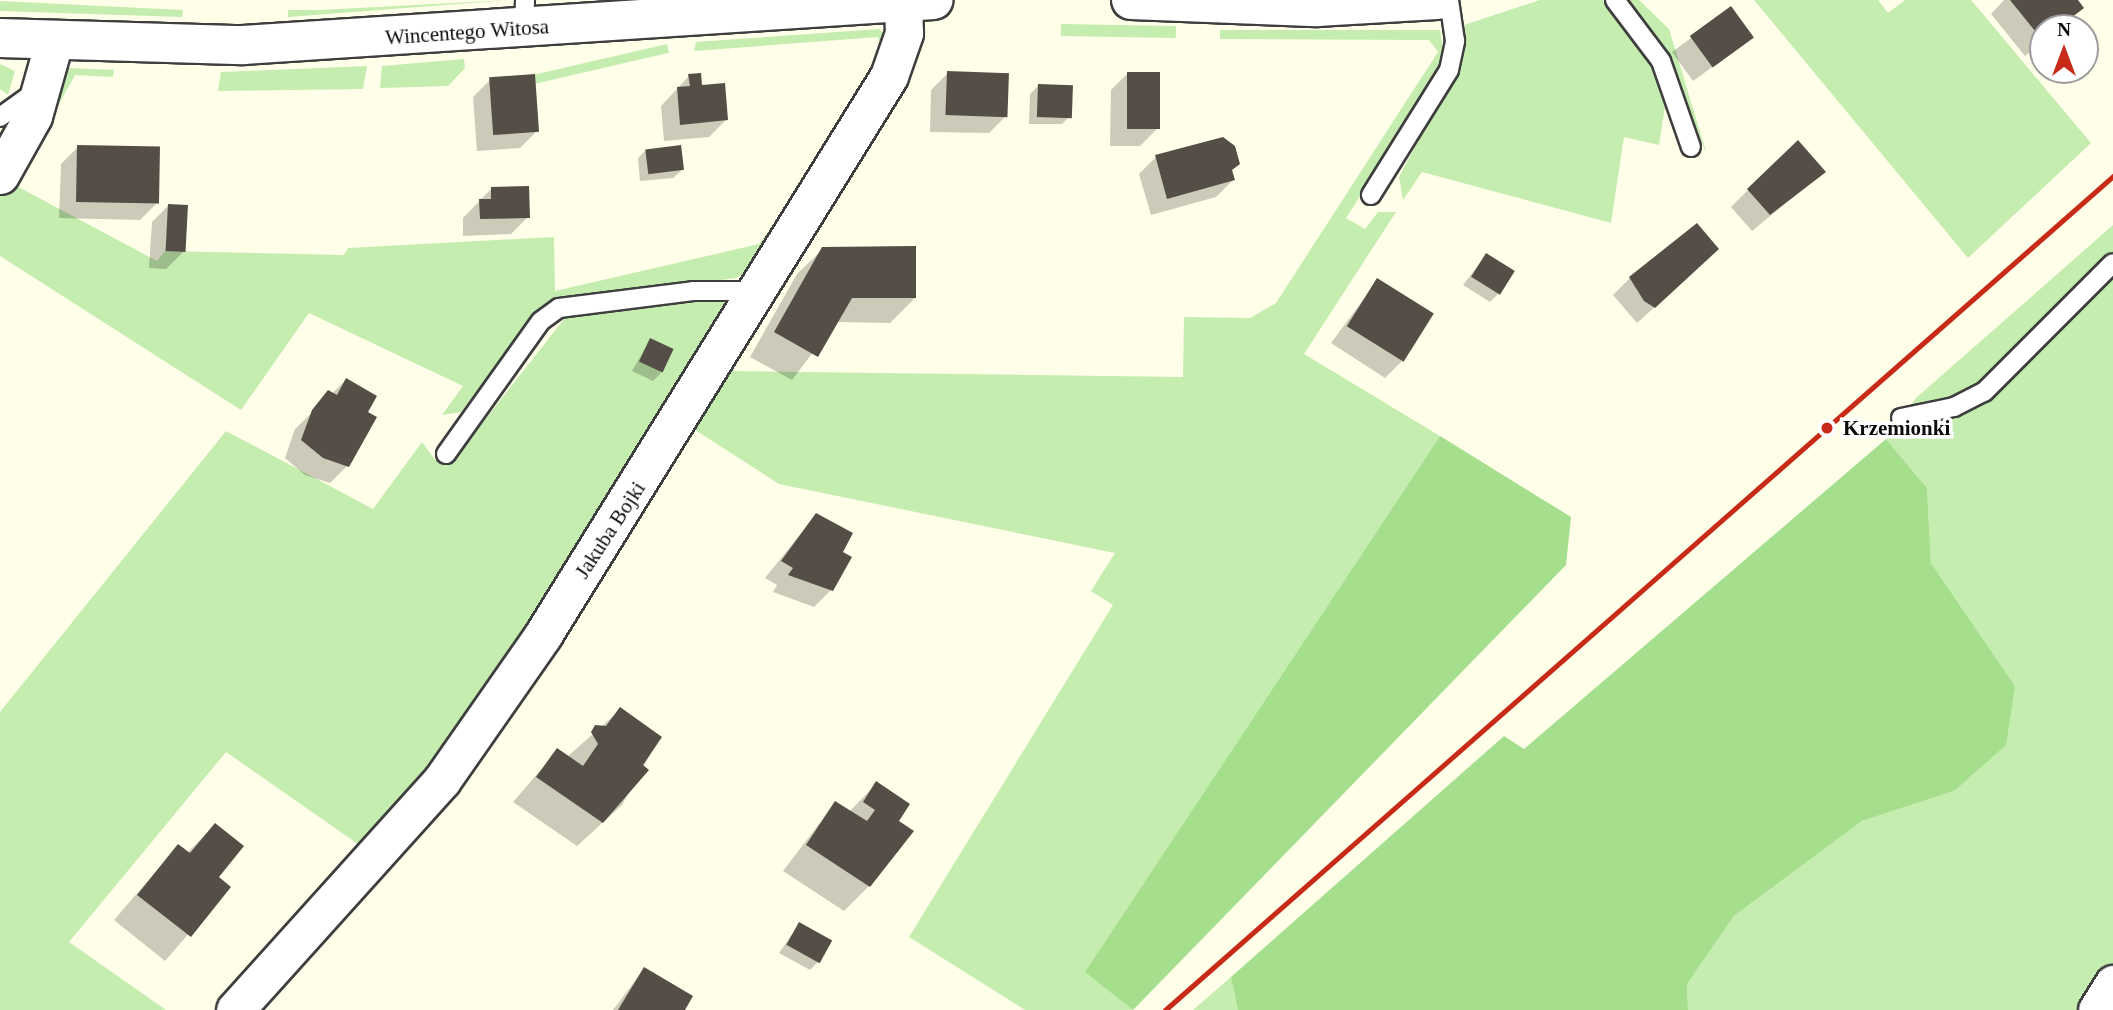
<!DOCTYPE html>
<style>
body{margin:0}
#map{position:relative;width:2113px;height:1010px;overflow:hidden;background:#fffee9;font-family:"Times New Roman",serif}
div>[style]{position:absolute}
.green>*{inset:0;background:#c5edaf;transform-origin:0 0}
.forest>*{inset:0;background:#a5df8d}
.shadow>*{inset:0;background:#0003;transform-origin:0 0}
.building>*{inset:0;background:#554e46;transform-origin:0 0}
.roads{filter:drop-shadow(2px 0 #3e3e3e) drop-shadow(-2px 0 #3e3e3e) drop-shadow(0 2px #3e3e3e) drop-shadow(0 -2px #3e3e3e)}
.service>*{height:18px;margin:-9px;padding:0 9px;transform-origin:9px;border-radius:9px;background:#fff}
.minor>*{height:37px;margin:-18.5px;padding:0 18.5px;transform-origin:18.5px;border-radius:18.5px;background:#fff}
.tertiary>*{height:38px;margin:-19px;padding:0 19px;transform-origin:19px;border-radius:19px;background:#fff}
.rail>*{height:5px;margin:-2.5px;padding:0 2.5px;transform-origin:2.5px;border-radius:2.5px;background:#c72b17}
.dots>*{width:19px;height:19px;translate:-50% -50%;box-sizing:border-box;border:4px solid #fff;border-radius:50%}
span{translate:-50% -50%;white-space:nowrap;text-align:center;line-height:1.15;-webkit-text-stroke:7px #fff;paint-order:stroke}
.street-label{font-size:21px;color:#0b0b0b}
.poi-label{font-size:21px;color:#0b0b0b;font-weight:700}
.left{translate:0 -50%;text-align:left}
.north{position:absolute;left:2029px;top:14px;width:70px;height:70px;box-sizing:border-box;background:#fff;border:2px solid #9d9d9d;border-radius:50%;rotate:0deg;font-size:19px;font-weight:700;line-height:28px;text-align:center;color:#0b0b0b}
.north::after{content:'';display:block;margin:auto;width:24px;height:32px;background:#c72b17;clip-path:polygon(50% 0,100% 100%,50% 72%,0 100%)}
</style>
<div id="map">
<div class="green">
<div style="clip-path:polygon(510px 0,288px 17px,288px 10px,320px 10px)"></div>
<div style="clip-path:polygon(1540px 0,1603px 0,1654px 61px,1665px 107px,1659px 145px,1624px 137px,1611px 223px,1422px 172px,1403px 200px,1399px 177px,1457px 68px,1458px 27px)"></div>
<div style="clip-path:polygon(1625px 0,1639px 0,1669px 29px,1707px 155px,1661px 46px)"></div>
<div style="clip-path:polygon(1754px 0,1878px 0,1888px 13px,1905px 0,1971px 0,2091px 143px,1968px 258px)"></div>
<div style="clip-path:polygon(0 1px,183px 10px,182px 17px,0 11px)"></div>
<div style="left:1061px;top:24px;width:115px;height:12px;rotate:1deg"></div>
<div style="clip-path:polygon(880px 29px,888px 43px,882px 65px,764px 261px,736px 278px,556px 301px,523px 329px,461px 412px,442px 415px,463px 386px,309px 313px,241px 410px,0 256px,0 193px,9px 182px,157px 261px,165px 251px,344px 255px,348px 248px,554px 237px,555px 291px,759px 244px,820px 161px,883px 57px,878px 37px,694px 51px,696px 42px)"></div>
<div style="clip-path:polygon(1220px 30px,1440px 30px,1443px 49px,1433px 84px,1346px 218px,1365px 229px,1378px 212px,1396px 212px,1304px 354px,1440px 436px,1086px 971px,1133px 1010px,1025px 1010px,909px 937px,1113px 605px,1091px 591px,1115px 553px,779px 484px,692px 428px,727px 371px,1183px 377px,1184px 317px,1250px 318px,1276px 303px,1438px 52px,1429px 40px,1220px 39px)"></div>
<div style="left:667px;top:44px;width:9px;height:181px;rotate:77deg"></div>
<div style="clip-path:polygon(464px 59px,465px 68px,448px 86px,380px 88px,382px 66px)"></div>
<div style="clip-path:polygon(0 64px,15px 71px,8px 95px,0 89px)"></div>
<div style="clip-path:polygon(367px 66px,363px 89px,218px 91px,221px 72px)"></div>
<div style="clip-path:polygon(68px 68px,114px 70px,113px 77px,75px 75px,39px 140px)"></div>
<div style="clip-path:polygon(2113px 225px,2113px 968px,2086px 1010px,1688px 1010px,1687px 984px,1734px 916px,1862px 821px,1954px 791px,2015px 686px,1931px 563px,1927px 488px,1886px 439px,1916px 398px)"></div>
<div style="clip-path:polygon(737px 296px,645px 460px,392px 823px,358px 844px,226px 752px,69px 942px,166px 1010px,0 1010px,0 712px,226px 431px,373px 509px,422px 442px,435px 460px,451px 463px,568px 314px)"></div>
<div style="clip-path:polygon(1231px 977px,1238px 1010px,1193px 1010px)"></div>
</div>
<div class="forest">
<div style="clip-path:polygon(1440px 436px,1571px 517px,1566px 565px,1133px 1010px,1085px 972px)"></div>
<div style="clip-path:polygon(1886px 439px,1927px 488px,1931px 563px,2015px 686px,2006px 745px,1954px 791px,1862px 821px,1734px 916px,1687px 984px,1688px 1010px,1238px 1010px,1231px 977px,1504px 736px,1524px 749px)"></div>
</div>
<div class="shadow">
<div style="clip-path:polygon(2004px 0,2076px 0,2082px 7px,2060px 28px,2043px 28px,2043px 42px,2025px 56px,1991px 14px)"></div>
<div style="left:1731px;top:9px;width:36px;height:73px;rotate:54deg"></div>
<div style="clip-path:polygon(948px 73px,1006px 116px,989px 133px,930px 132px,931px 90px)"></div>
<div style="clip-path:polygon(1128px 73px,1157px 129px,1140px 146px,1110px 146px,1111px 90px)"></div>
<div style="clip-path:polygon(689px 76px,726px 120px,709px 137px,664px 141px,661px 106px)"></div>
<div style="clip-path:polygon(490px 80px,537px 131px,520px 148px,477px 151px,473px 97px)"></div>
<div style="clip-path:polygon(1038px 86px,1070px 116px,1062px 124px,1029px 124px,1030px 94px)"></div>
<div style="clip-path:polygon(78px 147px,157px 203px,140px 220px,59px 218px,61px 164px)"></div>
<div style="clip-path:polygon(646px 150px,682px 170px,673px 178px,640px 181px,638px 158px)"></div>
<div style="clip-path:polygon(1156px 157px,1231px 171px,1233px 180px,1216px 197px,1151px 215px,1139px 174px)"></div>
<div style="clip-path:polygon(1824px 172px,1752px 231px,1731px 207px,1748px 190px)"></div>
<div style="clip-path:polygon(491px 189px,528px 217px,511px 234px,463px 236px,463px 218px)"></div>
<div style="clip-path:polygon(169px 205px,183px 252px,166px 269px,149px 268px,152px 222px)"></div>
<div style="clip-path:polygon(823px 249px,915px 298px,890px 323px,836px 322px,792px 380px,750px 357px,797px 274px)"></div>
<div style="clip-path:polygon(1486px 255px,1498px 294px,1490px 302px,1463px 285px)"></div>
<div style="clip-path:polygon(1700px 266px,1637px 323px,1613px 295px,1630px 278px)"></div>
<div style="clip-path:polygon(1378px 280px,1402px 361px,1385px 378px,1331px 343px)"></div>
<div style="clip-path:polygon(650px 340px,661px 373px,653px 381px,632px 371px)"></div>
<div style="clip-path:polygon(346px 380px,365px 413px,347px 466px,330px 483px,305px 475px,285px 458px,295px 429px)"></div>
<div style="clip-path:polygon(816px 515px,840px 553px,831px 590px,814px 607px,773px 592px,777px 585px,765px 578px)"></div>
<div style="clip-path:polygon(620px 710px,660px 737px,622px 805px,577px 846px,513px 802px,558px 750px,567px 757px)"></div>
<div style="clip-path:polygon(876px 784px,896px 821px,869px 886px,844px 911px,783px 871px,835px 803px,849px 812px)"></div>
<div style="clip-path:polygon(215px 825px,217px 877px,229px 887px,165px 961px,114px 920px,178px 846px,187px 853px)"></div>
<div style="clip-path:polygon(799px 924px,818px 962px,810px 970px,779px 953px)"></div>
<div style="clip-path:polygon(644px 969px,681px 1010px,613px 1010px)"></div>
</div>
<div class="building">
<div style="clip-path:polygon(2010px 0,2078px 0,2084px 8px,2058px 28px,2043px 28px,2043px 41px)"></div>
<div style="left:1731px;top:6px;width:39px;height:51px;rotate:54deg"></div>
<div style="left:947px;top:71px;width:62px;height:44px;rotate:2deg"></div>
<div style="left:1127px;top:72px;width:33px;height:57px"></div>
<div style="clip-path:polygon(701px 73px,702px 85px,725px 83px,728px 120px,680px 125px,677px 87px,690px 86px,688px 74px)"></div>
<div style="left:535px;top:74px;width:58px;height:46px;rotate:86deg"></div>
<div style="left:1038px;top:84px;width:35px;height:33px;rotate:2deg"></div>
<div style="clip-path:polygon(1223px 137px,1235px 146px,1240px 164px,1232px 170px,1235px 180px,1167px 199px,1155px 155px)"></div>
<div style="clip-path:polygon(1798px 140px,1826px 172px,1770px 215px,1747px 189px)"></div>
<div style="left:77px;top:145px;width:83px;height:57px;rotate:1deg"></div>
<div style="left:681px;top:145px;width:25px;height:36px;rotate:83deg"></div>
<div style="clip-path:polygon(529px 186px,530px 218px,480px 219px,479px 199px,491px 199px,491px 187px)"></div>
<div style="left:168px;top:204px;width:20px;height:47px;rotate:3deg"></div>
<div style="clip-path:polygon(1697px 223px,1719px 249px,1655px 308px,1644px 301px,1629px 277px)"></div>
<div style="clip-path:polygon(916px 246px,916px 298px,852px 298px,818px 357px,774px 332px,822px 247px)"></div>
<div style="left:1486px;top:253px;width:34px;height:28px;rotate:32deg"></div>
<div style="left:1377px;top:278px;width:67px;height:57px;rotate:32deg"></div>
<div style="left:650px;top:338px;width:26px;height:26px;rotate:25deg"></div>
<div style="clip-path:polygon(346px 378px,377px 396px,368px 412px,377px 417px,349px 467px,323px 458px,301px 440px,312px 410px,328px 390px,337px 395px)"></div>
<div style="clip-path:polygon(816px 513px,853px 533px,843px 552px,852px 557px,833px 591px,788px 575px,793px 568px,781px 561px)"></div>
<div style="clip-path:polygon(620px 707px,662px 737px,643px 765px,649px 770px,603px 823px,536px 777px,557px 748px,583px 766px,598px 744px,591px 732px,595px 725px,606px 726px)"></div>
<div style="clip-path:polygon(876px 781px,910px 804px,899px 821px,914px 831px,870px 887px,806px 845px,835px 801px,867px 821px,875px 810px,863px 802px)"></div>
<div style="clip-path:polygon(215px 823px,244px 846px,219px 877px,231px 887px,191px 937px,137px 895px,178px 844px,190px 853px)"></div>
<div style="left:799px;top:922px;width:38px;height:26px;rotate:29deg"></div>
<div style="clip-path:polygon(644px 967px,693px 996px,685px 1010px,618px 1010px)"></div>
</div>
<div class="roads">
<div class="service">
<div style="left:1615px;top:0;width:76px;rotate:53deg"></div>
<div style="left:1661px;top:61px;width:91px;rotate:70.8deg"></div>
<div style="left:524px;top:29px;width:29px;rotate:-88deg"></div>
<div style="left:0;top:117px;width:48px;rotate:-35.7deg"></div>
<div style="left:1371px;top:195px;width:147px;rotate:-58deg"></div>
<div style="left:1449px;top:70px;width:30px;rotate:-78deg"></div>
<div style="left:1455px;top:41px;width:41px;rotate:-98.3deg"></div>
<div style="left:1901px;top:418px;width:54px;rotate:-11.7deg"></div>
<div style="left:1954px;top:407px;width:34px;rotate:-27deg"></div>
<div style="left:1984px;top:392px;width:182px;rotate:-45deg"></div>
<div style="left:446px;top:454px;width:163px;rotate:-54.5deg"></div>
<div style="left:541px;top:321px;width:22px;rotate:-36deg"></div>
<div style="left:559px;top:308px;width:135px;rotate:-7.2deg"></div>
<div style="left:693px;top:291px;width:65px"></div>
</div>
<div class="minor">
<div style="left:0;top:175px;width:68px;rotate:-60.8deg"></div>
<div style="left:33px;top:116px;width:77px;rotate:-74.2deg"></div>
<div style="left:235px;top:1010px;width:309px;rotate:-48deg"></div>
<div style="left:442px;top:780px;width:177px;rotate:-55.1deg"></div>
<div style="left:543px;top:635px;width:657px;rotate:-58.24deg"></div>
<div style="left:889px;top:76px;width:46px;rotate:-70.8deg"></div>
<div style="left:904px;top:33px;width:32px;rotate:-92deg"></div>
<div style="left:2097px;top:1010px;width:31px;rotate:-58deg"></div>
</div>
<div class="tertiary">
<div style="left:1131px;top:0;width:186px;rotate:2.2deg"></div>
<div style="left:1317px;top:7px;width:120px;rotate:-3.3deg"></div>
<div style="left:0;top:38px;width:243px;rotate:1.7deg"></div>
<div style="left:243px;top:45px;width:692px;rotate:-3.73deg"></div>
</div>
</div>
<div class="rail">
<div style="left:1165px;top:1010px;width:1263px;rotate:-41.34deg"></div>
</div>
<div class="dots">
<div style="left:1827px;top:428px;background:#c72b17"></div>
</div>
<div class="street-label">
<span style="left:467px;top:32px;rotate:-4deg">Wincentego Witosa</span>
<span style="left:610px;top:530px;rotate:-57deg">Jakuba Bojki</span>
</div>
<div class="poi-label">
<span class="left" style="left:1843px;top:428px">Krzemionki</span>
</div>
<div class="north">N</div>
</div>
